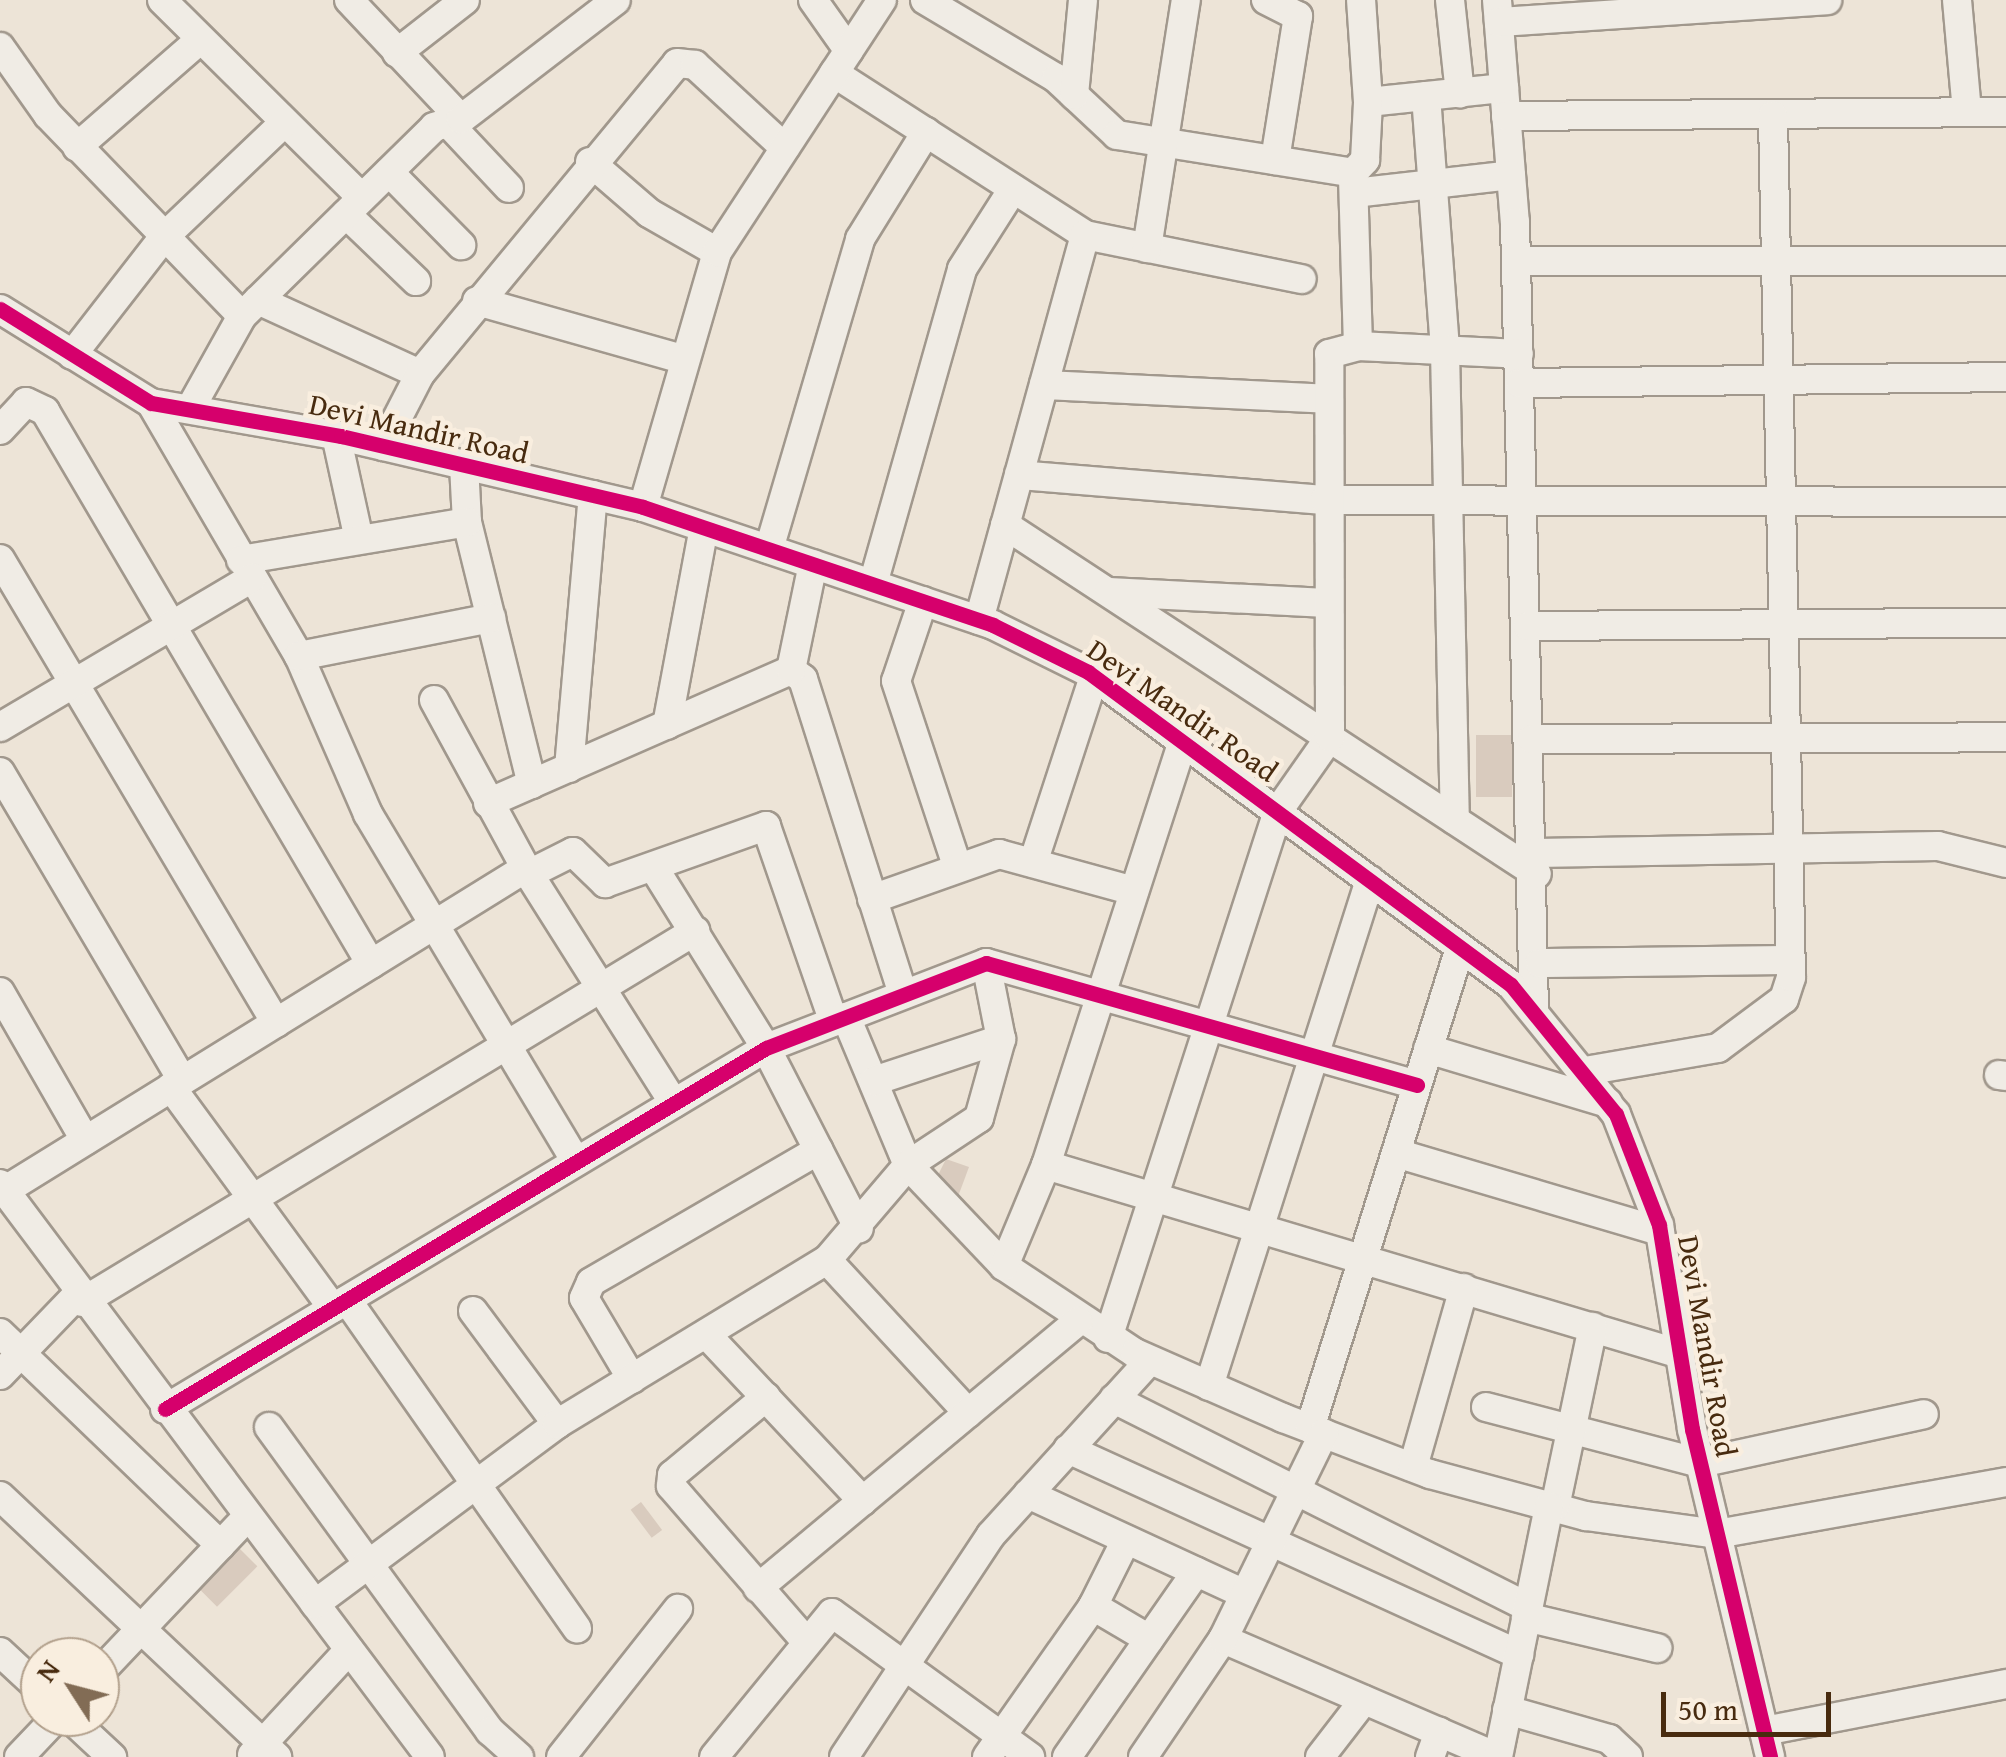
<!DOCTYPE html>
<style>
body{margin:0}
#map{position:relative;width:2006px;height:1757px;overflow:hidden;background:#ede4d7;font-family:"Gentium Book Plus",serif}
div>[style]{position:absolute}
.building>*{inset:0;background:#d9cbbe;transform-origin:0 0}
.roads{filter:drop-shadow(2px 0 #a1988d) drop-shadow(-2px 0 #a1988d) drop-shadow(0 2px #a1988d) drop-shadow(0 -2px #a1988d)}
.minor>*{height:28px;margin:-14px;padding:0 14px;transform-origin:14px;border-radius:14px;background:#f0ece5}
.cycleway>*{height:15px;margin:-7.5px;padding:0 7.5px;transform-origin:7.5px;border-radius:7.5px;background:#d6006c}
span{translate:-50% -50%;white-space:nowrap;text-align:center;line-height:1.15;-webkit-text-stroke:9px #f9eedf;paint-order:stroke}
.street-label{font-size:30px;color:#482b0f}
.north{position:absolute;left:20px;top:1637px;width:100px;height:100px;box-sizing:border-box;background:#f9eedf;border:2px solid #b2a08c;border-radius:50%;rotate:306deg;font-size:28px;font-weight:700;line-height:40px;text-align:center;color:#482b0f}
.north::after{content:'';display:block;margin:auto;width:35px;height:45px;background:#826c55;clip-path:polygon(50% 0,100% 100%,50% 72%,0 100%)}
.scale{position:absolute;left:1661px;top:1692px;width:170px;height:45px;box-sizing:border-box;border:5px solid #482b0f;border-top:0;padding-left:12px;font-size:30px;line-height:35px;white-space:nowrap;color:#482b0f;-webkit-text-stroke:8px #f9eedf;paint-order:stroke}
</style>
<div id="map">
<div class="building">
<div style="left:1476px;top:735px;width:36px;height:62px"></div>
<div style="clip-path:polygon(946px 1159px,969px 1167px,956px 1202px,934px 1183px)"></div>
<div style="left:641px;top:1502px;width:35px;height:13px;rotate:53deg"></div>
<div style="left:234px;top:1543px;width:33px;height:57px;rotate:45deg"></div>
</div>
<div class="roads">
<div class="minor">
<div style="left:162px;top:0;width:281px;rotate:44.7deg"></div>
<div style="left:349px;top:0;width:163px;rotate:46.7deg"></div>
<div style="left:813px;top:0;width:62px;rotate:54.8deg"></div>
<div style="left:925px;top:0;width:152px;rotate:30.8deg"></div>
<div style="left:1056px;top:78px;width:83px;rotate:43.1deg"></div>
<div style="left:1117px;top:135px;width:239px;rotate:9.1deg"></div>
<div style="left:1266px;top:0;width:36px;rotate:27deg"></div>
<div style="left:1298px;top:16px;width:146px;rotate:99.1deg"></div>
<div style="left:1450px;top:0;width:94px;rotate:83.9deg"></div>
<div style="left:1497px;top:0;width:223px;rotate:85.4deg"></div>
<div style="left:1515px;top:222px;width:787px;rotate:88.62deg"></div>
<div style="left:1957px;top:0;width:112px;rotate:84.9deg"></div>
<div style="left:1499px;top:22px;width:329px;rotate:-3.8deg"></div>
<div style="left:0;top:47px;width:83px;rotate:54.8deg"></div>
<div style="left:48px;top:115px;width:279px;rotate:46deg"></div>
<div style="left:397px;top:53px;width:86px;rotate:-37.9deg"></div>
<div style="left:834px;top:73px;width:299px;rotate:32.8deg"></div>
<div style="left:1085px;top:235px;width:221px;rotate:11.5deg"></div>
<div style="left:1074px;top:95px;width:95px;rotate:-84.6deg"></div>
<div style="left:1426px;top:96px;width:255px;rotate:85.7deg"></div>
<div style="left:1445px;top:350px;width:470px;rotate:88.8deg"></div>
<div style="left:1368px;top:102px;width:137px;rotate:-5.9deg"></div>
<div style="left:1506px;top:116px;width:500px;rotate:-0.46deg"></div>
<div style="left:448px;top:123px;width:89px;rotate:46.8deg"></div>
<div style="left:77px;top:147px;width:164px;rotate:-41.1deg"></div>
<div style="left:590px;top:162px;width:78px;rotate:40.8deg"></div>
<div style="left:649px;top:213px;width:78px;rotate:29.8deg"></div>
<div style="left:389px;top:172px;width:103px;rotate:45.4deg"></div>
<div style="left:1354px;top:193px;width:158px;rotate:-6.5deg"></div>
<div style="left:346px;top:214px;width:97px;rotate:43.7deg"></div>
<div style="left:1147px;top:248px;width:251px;rotate:-81.1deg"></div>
<div style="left:1516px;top:261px;width:490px"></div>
<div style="left:258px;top:300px;width:178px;rotate:24.6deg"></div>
<div style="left:477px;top:301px;width:216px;rotate:15.8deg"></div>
<div style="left:0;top:309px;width:178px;rotate:31.9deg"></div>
<div style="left:151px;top:403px;width:193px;rotate:9.9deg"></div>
<div style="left:341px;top:436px;width:310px;rotate:13.2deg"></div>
<div style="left:643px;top:507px;width:369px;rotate:18.6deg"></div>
<div style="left:993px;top:625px;width:106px;rotate:26.3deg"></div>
<div style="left:1088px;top:672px;width:526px;rotate:36.5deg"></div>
<div style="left:1511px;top:985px;width:166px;rotate:50.9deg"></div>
<div style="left:1616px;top:1114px;width:119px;rotate:68.8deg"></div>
<div style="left:1659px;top:1225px;width:207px;rotate:80.8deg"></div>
<div style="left:1692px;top:1429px;width:337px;rotate:76.6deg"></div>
<div style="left:1358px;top:346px;width:173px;rotate:-91.7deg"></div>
<div style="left:1353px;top:173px;width:18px;rotate:-47deg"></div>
<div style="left:1365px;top:160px;width:58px;rotate:-87deg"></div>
<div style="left:1368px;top:102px;width:102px;rotate:-93.9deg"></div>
<div style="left:72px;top:355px;width:148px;rotate:-52.1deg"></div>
<div style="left:163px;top:238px;width:168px;rotate:-43.6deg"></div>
<div style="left:1520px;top:383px;width:486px;rotate:-0.7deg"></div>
<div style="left:1044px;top:385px;width:284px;rotate:2.8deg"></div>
<div style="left:151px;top:403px;width:293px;rotate:59.7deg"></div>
<div style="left:299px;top:656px;width:172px;rotate:66.4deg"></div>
<div style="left:368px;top:814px;width:405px;rotate:59.1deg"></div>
<div style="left:190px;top:409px;width:107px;rotate:-60.8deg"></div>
<div style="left:242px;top:316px;width:269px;rotate:-44.5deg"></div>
<div style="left:434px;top:127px;width:28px;rotate:-17deg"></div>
<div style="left:461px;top:119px;width:195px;rotate:-37.5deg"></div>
<div style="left:0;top:430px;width:38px;rotate:-47deg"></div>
<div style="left:26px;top:402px;width:21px;rotate:25deg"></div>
<div style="left:45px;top:411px;width:642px;rotate:59.48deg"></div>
<div style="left:336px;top:435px;width:107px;rotate:77.6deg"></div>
<div style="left:383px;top:446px;width:81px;rotate:-62.8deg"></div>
<div style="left:420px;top:374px;width:403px;rotate:-50.4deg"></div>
<div style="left:677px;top:63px;width:18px;rotate:6deg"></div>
<div style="left:695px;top:65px;width:122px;rotate:42.7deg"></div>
<div style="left:464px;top:465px;width:57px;rotate:87deg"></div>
<div style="left:467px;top:522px;width:270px;rotate:76.1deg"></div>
<div style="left:1019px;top:475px;width:307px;rotate:4.7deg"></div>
<div style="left:1325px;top:500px;width:681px;rotate:0.17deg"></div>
<div style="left:643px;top:507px;width:266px;rotate:-73.8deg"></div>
<div style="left:717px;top:252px;width:301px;rotate:-56.8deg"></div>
<div style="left:1005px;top:525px;width:636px;rotate:33.27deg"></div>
<div style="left:769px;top:549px;width:323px;rotate:-73.6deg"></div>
<div style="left:860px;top:239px;width:126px;rotate:-58.3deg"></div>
<div style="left:0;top:559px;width:540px;rotate:59.25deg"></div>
<div style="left:241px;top:560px;width:229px;rotate:-9.5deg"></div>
<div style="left:873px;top:584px;width:327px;rotate:-74.2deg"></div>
<div style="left:962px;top:269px;width:95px;rotate:-57.5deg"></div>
<div style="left:1109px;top:592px;width:218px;rotate:2.9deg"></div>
<div style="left:923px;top:601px;width:84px;rotate:108.6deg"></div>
<div style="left:896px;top:681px;width:197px;rotate:71.7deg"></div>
<div style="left:979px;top:620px;width:399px;rotate:-74.6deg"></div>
<div style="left:1528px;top:626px;width:478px;rotate:-0.4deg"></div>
<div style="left:299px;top:656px;width:196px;rotate:-11.2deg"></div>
<div style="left:791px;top:670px;width:15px;rotate:37deg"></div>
<div style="left:803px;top:679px;width:331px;rotate:72.4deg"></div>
<div style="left:434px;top:700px;width:198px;rotate:61.4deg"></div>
<div style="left:529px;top:874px;width:271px;rotate:57.7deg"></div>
<div style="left:667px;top:725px;width:200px;rotate:-79.4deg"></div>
<div style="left:0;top:727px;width:293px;rotate:-30.6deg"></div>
<div style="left:1532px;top:739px;width:474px;rotate:-0.2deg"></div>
<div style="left:569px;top:768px;width:274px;rotate:-85deg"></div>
<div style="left:0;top:772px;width:358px;rotate:59.4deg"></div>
<div style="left:488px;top:803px;width:331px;rotate:-23.7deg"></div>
<div style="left:791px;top:670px;width:108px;rotate:-78.3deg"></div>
<div style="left:1536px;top:853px;width:402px;rotate:-1deg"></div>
<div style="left:1938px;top:846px;width:70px;rotate:14deg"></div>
<div style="left:1033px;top:863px;width:197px;rotate:-71.9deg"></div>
<div style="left:654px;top:868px;width:212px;rotate:58.1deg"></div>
<div style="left:766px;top:1048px;width:203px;rotate:62.8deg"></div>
<div style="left:529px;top:874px;width:49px;rotate:-26.6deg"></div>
<div style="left:573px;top:852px;width:45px;rotate:44.1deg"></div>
<div style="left:605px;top:883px;width:171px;rotate:-19.5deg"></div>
<div style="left:766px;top:826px;width:207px;rotate:70.9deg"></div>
<div style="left:872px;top:899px;width:135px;rotate:-19.5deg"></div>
<div style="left:999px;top:854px;width:140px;rotate:15.3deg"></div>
<div style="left:1540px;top:963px;width:251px;rotate:-0.7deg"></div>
<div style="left:0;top:992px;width:171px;rotate:60.1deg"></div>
<div style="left:846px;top:1017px;width:160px;rotate:67.3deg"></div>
<div style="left:908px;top:1165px;width:139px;rotate:46.5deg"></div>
<div style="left:1004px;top:1266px;width:157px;rotate:33.6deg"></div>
<div style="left:1135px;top:1353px;width:162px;rotate:23.7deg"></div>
<div style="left:1283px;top:1418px;width:157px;rotate:20.9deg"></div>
<div style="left:1430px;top:1474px;width:162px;rotate:15.1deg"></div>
<div style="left:1586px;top:1516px;width:132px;rotate:7.8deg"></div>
<div style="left:1717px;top:1534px;width:294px;rotate:-10.2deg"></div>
<div style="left:1428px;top:1049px;width:188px;rotate:16.7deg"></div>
<div style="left:1585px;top:1071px;width:135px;rotate:-9.8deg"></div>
<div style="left:1718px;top:1048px;width:82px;rotate:-36.6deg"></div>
<div style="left:1784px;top:999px;width:23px;rotate:-72deg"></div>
<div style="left:1791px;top:977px;width:862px;rotate:-91.2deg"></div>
<div style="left:1999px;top:1075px;width:7px;rotate:8deg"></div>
<div style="left:874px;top:1081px;width:134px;rotate:-18.3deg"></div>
<div style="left:171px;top:1087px;width:274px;rotate:53.8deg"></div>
<div style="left:1396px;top:1153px;width:275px;rotate:16.5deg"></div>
<div style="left:1046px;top:1165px;width:662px;rotate:16.6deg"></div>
<div style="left:0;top:1184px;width:716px;rotate:53.11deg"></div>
<div style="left:4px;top:1191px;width:614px;rotate:-31.75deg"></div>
<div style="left:827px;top:1260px;width:208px;rotate:47.3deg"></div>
<div style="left:1004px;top:1266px;width:109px;rotate:-67.4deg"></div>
<div style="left:1046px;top:1165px;width:446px;rotate:-72.1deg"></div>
<div style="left:347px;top:1300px;width:401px;rotate:55deg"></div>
<div style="left:82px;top:1302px;width:717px;rotate:-31.18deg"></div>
<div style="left:473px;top:1311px;width:141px;rotate:53.4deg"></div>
<div style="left:0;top:1333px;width:306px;rotate:43.9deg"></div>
<div style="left:706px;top:1334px;width:229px;rotate:46.8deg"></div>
<div style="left:1108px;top:1338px;width:554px;rotate:-72.12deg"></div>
<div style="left:1278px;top:811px;width:90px;rotate:-54.9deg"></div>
<div style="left:1330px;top:737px;width:383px;rotate:-90.1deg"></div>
<div style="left:1329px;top:354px;width:30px;rotate:-15deg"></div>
<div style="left:1358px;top:346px;width:161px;rotate:2.8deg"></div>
<div style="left:0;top:1375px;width:110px;rotate:-46.1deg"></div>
<div style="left:632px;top:1379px;width:94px;rotate:-120.7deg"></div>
<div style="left:584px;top:1298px;width:17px;rotate:-66deg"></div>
<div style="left:591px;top:1282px;width:263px;rotate:-30.1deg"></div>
<div style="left:1209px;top:1386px;width:531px;rotate:-72.35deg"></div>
<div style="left:766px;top:1397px;width:122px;rotate:140.3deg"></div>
<div style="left:672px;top:1475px;width:11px;rotate:95deg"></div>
<div style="left:671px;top:1486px;width:204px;rotate:49deg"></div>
<div style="left:1114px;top:1399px;width:463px;rotate:26.7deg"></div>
<div style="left:1486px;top:1407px;width:221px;rotate:14.7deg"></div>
<div style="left:1700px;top:1463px;width:229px;rotate:-12.3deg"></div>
<div style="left:165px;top:1409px;width:701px;rotate:-30.99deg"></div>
<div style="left:766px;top:1048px;width:236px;rotate:-21.1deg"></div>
<div style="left:986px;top:963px;width:448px;rotate:15.8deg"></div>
<div style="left:269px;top:1427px;width:376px;rotate:54deg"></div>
<div style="left:490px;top:1731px;width:39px;rotate:42deg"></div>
<div style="left:1310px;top:1428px;width:503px;rotate:-72.65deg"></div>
<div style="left:1068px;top:1449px;width:496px;rotate:24.5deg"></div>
<div style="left:1413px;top:1467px;width:186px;rotate:-74.1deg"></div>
<div style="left:1028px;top:1494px;width:238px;rotate:24.8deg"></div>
<div style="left:0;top:1496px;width:381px;rotate:43.3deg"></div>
<div style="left:1555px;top:1507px;width:184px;rotate:-78.1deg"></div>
<div style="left:758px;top:1588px;width:417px;rotate:-39.8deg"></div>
<div style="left:315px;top:1604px;width:302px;rotate:-36.6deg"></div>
<div style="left:557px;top:1424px;width:316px;rotate:-31.3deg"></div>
<div style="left:827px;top:1260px;width:125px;rotate:-49.5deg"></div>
<div style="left:908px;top:1165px;width:85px;rotate:-33.5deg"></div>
<div style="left:979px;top:1118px;width:82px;rotate:-74.4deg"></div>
<div style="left:1001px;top:1039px;width:77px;rotate:-101.2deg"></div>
<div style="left:1093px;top:1606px;width:65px;rotate:30.5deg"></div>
<div style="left:1526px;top:1617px;width:135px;rotate:13.3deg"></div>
<div style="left:1223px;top:1639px;width:298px;rotate:23.3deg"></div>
<div style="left:0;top:1652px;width:54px;rotate:42.8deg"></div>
<div style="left:100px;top:1672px;width:215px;rotate:-46.5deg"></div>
<div style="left:1507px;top:1710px;width:106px;rotate:15.9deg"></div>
<div style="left:1609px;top:1739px;width:26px;rotate:43deg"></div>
<div style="left:69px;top:1717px;width:59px;rotate:42.9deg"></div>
<div style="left:1764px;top:1731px;width:247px;rotate:-11deg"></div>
<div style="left:252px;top:1755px;width:143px;rotate:-47.3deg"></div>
<div style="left:19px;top:1757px;width:55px;rotate:-46.5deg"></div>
<div style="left:561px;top:1757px;width:189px;rotate:-51.7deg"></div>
<div style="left:714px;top:1757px;width:186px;rotate:-50.7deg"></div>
<div style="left:832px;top:1613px;width:245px;rotate:36deg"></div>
<div style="left:844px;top:1757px;width:266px;rotate:-56.5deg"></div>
<div style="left:991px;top:1535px;width:236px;rotate:-47.7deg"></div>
<div style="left:987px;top:1757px;width:184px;rotate:-54.9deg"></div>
<div style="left:1093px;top:1606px;width:74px;rotate:-63.4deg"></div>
<div style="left:1067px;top:1757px;width:226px;rotate:-55.1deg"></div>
<div style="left:1143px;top:1757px;width:143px;rotate:-55.9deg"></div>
<div style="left:1223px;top:1639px;width:229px;rotate:-63.9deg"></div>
<div style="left:1320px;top:1757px;width:72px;rotate:-52.3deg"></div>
<div style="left:1430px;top:1757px;width:27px;rotate:-70deg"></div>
<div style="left:1498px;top:1757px;width:256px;rotate:-78.5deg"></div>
</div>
</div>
<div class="cycleway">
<div style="left:0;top:309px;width:178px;rotate:31.9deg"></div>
<div style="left:151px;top:403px;width:193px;rotate:9.9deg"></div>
<div style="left:341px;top:436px;width:310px;rotate:13.2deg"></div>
<div style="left:643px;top:507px;width:369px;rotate:18.6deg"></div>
<div style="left:993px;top:625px;width:106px;rotate:26.3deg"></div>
<div style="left:1088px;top:672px;width:526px;rotate:36.5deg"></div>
<div style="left:1511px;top:985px;width:166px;rotate:50.9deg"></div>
<div style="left:1616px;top:1114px;width:119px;rotate:68.8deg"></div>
<div style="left:1659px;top:1225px;width:207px;rotate:80.8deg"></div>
<div style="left:1692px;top:1429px;width:337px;rotate:76.6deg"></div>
<div style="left:165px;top:1409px;width:701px;rotate:-30.99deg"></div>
<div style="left:766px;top:1048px;width:236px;rotate:-21.1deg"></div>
<div style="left:986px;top:963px;width:448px;rotate:15.8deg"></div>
</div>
<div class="street-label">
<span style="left:419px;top:428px;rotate:13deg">Devi Mandir Road</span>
<span style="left:1183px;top:710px;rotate:35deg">Devi Mandir Road</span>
<span style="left:1708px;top:1346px;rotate:80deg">Devi Mandir Road</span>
</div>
<div class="north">N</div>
<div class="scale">50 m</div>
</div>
